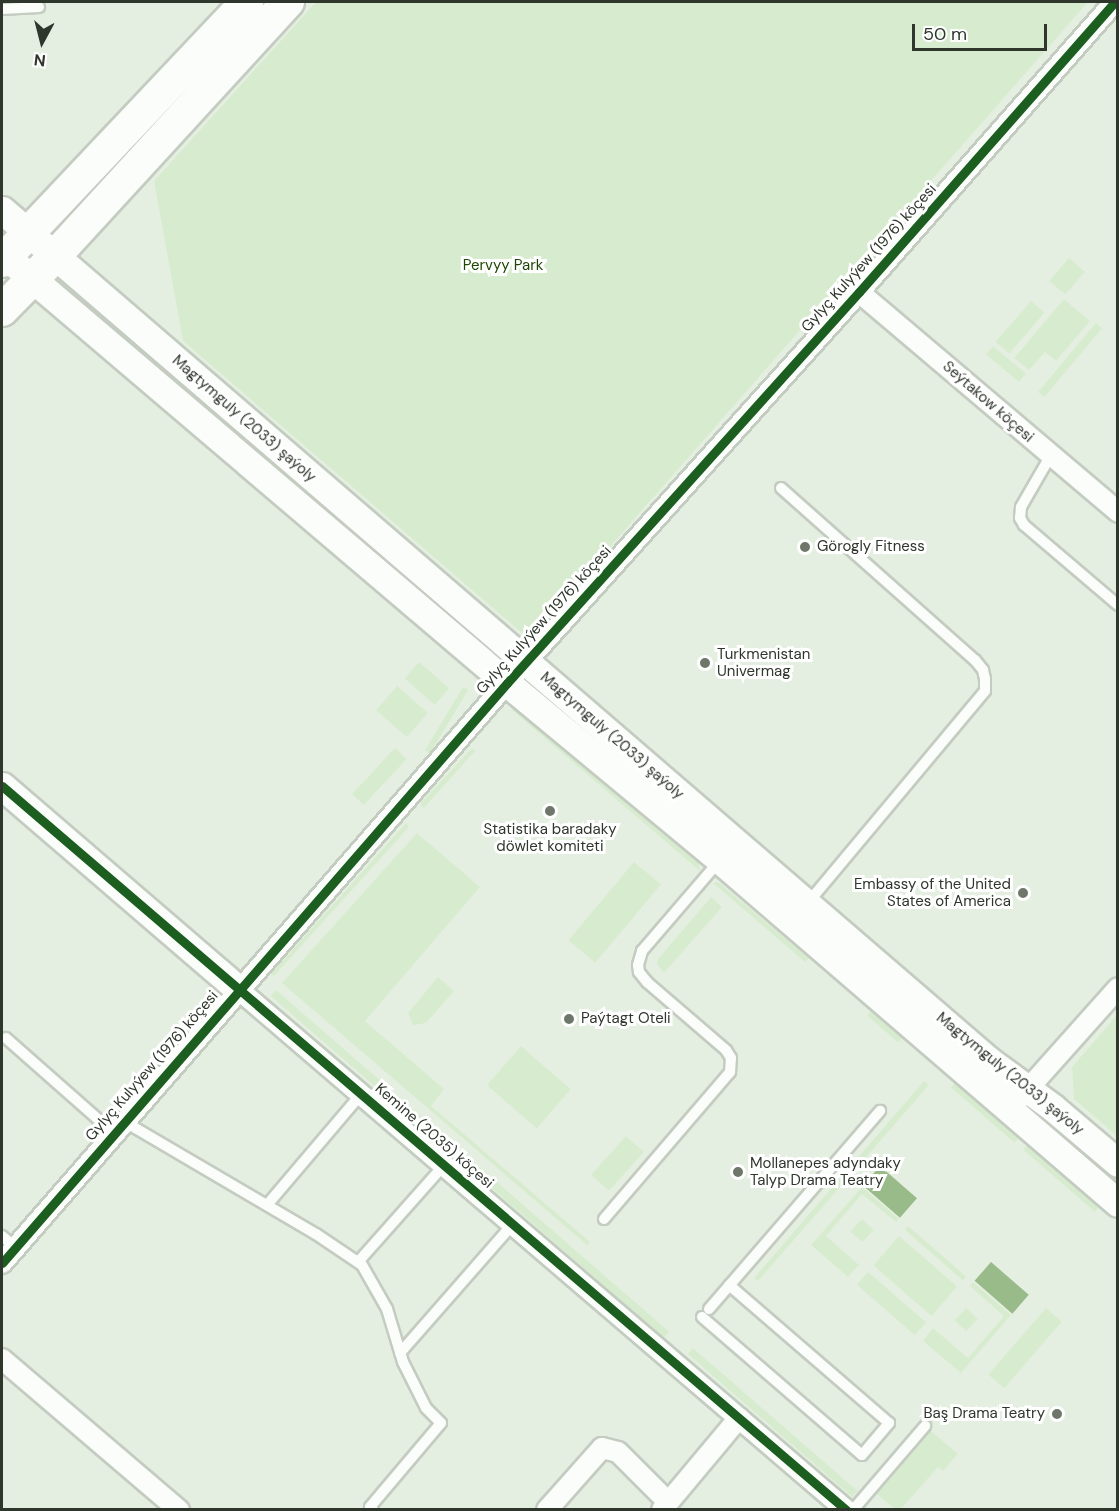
<!DOCTYPE html>
<meta charset="utf-8">
<style>
body{margin:0}
#map{position:relative;width:1119px;height:1511px;overflow:hidden;background:#e5efe1;font-family:"DM Sans",sans-serif}
div>[style]{position:absolute}
.green>*{inset:0;background:#d7ecce;transform-origin:0 0}
.water>*{inset:0;background:#99ba89;transform-origin:0 0}
.roads{filter:drop-shadow(2px 0 #c4ccc1) drop-shadow(-2px 0 #c4ccc1) drop-shadow(0 2px #c4ccc1) drop-shadow(0 -2px #c4ccc1)}
.lane>*{height:10px;margin:-5px;padding:0 5px;transform-origin:5px;border-radius:5px;background:#fbfdfa}
.street>*{height:20px;margin:-10px;padding:0 10px;transform-origin:10px;border-radius:10px;background:#fbfdfa}
.secondary>*{height:27px;margin:-13.5px;padding:0 13.5px;transform-origin:13.5px;border-radius:13.5px;background:#fbfdfa}
.primary>*{height:32px;margin:-16px;padding:0 16px;transform-origin:16px;border-radius:16px;background:#fbfdfa}
.cycleway>*{height:9px;margin:-4.5px;padding:0 4.5px;transform-origin:4.5px;border-radius:4.5px;background:#1b5e20}
.dots>*{width:16px;height:16px;translate:-50% -50%;box-sizing:border-box;border:3px solid #fff;border-radius:50%}
span{translate:-50% -50%;white-space:nowrap;text-align:center;line-height:1.15;-webkit-text-stroke:6px #fff;paint-order:stroke}
.street-label{font-size:15px;color:#2f362c}
.park-label{font-size:15px;color:#1d4600}
.poi-label{font-size:15px;color:#2f362c}
.left{translate:0 -50%;text-align:left}
.right{translate:-100% -50%;text-align:right}
.frame{position:absolute;inset:0;border:3px solid #2f362c;pointer-events:none}
.north{position:absolute;left:12px;top:12px;width:60px;height:60px;-webkit-text-stroke:4px #fff;paint-order:stroke;rotate:187deg;font-size:16px;font-weight:700;line-height:24px;text-align:center;color:#2f362c}
.north::after{content:'';display:block;margin:auto;width:21px;height:27px;background:#2f362c;clip-path:polygon(50% 0,100% 100%,50% 72%,0 100%)}
.scale{position:absolute;left:912px;top:24px;width:135px;height:27px;box-sizing:border-box;border:3px solid #2f362c;border-top:0;padding-left:8px;font-size:18px;line-height:21px;white-space:nowrap;color:#2f362c;-webkit-text-stroke:4px #fff;paint-order:stroke}
</style>
<div id="map">
<div class="green">
<div style="clip-path:polygon(316px 2px,1088px 2px,529px 639px,183px 341px,154px 181px)"></div>
<div style="left:1069px;top:258px;width:21px;height:30px;rotate:41deg"></div>
<div style="clip-path:polygon(1064px 299px,1090px 321px,1056px 361px,1045px 352px,1029px 370px,1014px 358px)"></div>
<div style="left:1031px;top:301px;width:18px;height:54px;rotate:41deg"></div>
<div style="left:1096px;top:323px;width:8px;height:90px;rotate:40deg"></div>
<div style="left:993px;top:346px;width:43px;height:11px;rotate:40deg"></div>
<div style="left:419px;top:662px;width:40px;height:22px;rotate:41deg"></div>
<div style="left:397px;top:686px;width:41px;height:32px;rotate:41deg"></div>
<div style="left:463px;top:687px;width:6px;height:74px;rotate:31deg"></div>
<div style="clip-path:polygon(516px 708px,699px 863px,700px 871px,512px 710px)"></div>
<div style="left:395px;top:748px;width:16px;height:63px;rotate:43deg"></div>
<div style="clip-path:polygon(472px 748px,475px 751px,424px 808px,420px 804px)"></div>
<div style="clip-path:polygon(406px 823px,409px 827px,274px 976px,271px 974px)"></div>
<div style="clip-path:polygon(417px 833px,480px 887px,365px 1021px,444px 1089px,431px 1106px,590px 1242px,587px 1245px,282px 983px)"></div>
<div style="left:634px;top:862px;width:35px;height:102px;rotate:40deg"></div>
<div style="clip-path:polygon(718px 882px,809px 958px,805px 962px,713px 883px)"></div>
<div style="clip-path:polygon(711px 897px,722px 907px,664px 973px,657px 964px,658px 959px)"></div>
<div style="clip-path:polygon(438px 977px,454px 991px,426px 1023px,413px 1025px,408px 1013px)"></div>
<div style="left:276px;top:990px;width:521px;height:8px;rotate:41deg"></div>
<div style="left:871px;top:1011px;width:41px;height:6px;rotate:41deg"></div>
<div style="clip-path:polygon(1117px 1015px,1117px 1136px,1074px 1099px,1072px 1067px)"></div>
<div style="left:521px;top:1046px;width:66px;height:52px;rotate:41deg"></div>
<div style="clip-path:polygon(924px 1081px,929px 1085px,758px 1281px,754px 1278px)"></div>
<div style="left:955px;top:1083px;width:84px;height:6px;rotate:41deg"></div>
<div style="left:626px;top:1136px;width:24px;height:52px;rotate:42deg"></div>
<div style="left:1027px;top:1145px;width:95px;height:6px;rotate:41deg"></div>
<div style="clip-path:polygon(862px 1187px,899px 1219px,896px 1222px,862px 1194px,826px 1236px,859px 1265px,848px 1277px,811px 1245px)"></div>
<div style="left:862px;top:1219px;width:16px;height:17px;rotate:43deg"></div>
<div style="left:908px;top:1226px;width:77px;height:5px;rotate:41deg"></div>
<div style="left:899px;top:1236px;width:77px;height:39px;rotate:41deg"></div>
<div style="left:868px;top:1272px;width:77px;height:17px;rotate:41deg"></div>
<div style="clip-path:polygon(973px 1282px,1011px 1315px,961px 1373px,923px 1341px,933px 1328px,968px 1358px,1004px 1316px,970px 1286px)"></div>
<div style="left:966px;top:1308px;width:16px;height:17px;rotate:43deg"></div>
<div style="left:1046px;top:1308px;width:21px;height:88px;rotate:41deg"></div>
<div style="left:693px;top:1348px;width:218px;height:8px;rotate:41deg"></div>
<div style="clip-path:polygon(931px 1431px,958px 1454px,943px 1471px,938px 1467px,901px 1509px,895px 1509px,877px 1494px)"></div>
</div>
<div class="water">
<div style="left:880px;top:1166px;width:49px;height:26px;rotate:41deg"></div>
<div style="left:991px;top:1262px;width:50px;height:25px;rotate:41deg"></div>
</div>
<div class="roads">
<div class="lane">
<div style="left:2px;top:9px;width:37px;rotate:-3deg"></div>
<div style="left:1051px;top:455px;width:60px;rotate:120deg"></div>
<div style="left:1021px;top:507px;width:11px;rotate:95deg"></div>
<div style="left:1020px;top:518px;width:8px;rotate:60deg"></div>
<div style="left:1024px;top:525px;width:123px;rotate:40.4deg"></div>
<div style="left:781px;top:488px;width:259px;rotate:41.6deg"></div>
<div style="left:975px;top:660px;width:13px;rotate:51deg"></div>
<div style="left:983px;top:670px;width:9px;rotate:77deg"></div>
<div style="left:985px;top:679px;width:12px;rotate:90deg"></div>
<div style="left:985px;top:691px;width:276px;rotate:129.9deg"></div>
<div style="left:6px;top:1038px;width:145px;rotate:41.4deg"></div>
<div style="left:125px;top:1122px;width:221px;rotate:30.4deg"></div>
<div style="left:316px;top:1234px;width:55px;rotate:34deg"></div>
<div style="left:362px;top:1265px;width:51px;rotate:60.4deg"></div>
<div style="left:387px;top:1309px;width:55px;rotate:73.2deg"></div>
<div style="left:403px;top:1362px;width:51px;rotate:63.4deg"></div>
<div style="left:426px;top:1408px;width:21px;rotate:45deg"></div>
<div style="left:441px;top:1423px;width:110px;rotate:130.2deg"></div>
<div style="left:370px;top:1507px;width:4px;rotate:45deg"></div>
<div style="left:267px;top:1205px;width:145px;rotate:-49.7deg"></div>
<div style="left:604px;top:1219px;width:194px;rotate:-49.4deg"></div>
<div style="left:730px;top:1072px;width:14px;rotate:-86deg"></div>
<div style="left:731px;top:1058px;width:9px;rotate:-122deg"></div>
<div style="left:726px;top:1050px;width:104px;rotate:-139.3deg"></div>
<div style="left:647px;top:982px;width:13px;rotate:-129deg"></div>
<div style="left:639px;top:972px;width:7px;rotate:-98deg"></div>
<div style="left:638px;top:965px;width:15px;rotate:-74deg"></div>
<div style="left:642px;top:951px;width:120px;rotate:-49.4deg"></div>
<div style="left:2px;top:1236px;width:17px;rotate:40deg"></div>
<div style="left:358px;top:1262px;width:130px;rotate:-48.4deg"></div>
<div style="left:709px;top:1309px;width:262px;rotate:-49.2deg"></div>
<div style="left:702px;top:1317px;width:211px;rotate:40.8deg"></div>
<div style="left:862px;top:1455px;width:42px;rotate:-49.8deg"></div>
<div style="left:889px;top:1423px;width:211px;rotate:-139.2deg"></div>
<div style="left:400px;top:1353px;width:171px;rotate:-48.8deg"></div>
<div style="left:853px;top:1510px;width:111px;rotate:-49.4deg"></div>
</div>
<div class="street">
<div style="left:859px;top:292px;width:340px;rotate:40.3deg"></div>
<div style="left:238px;top:989px;width:801px;rotate:40.59deg"></div>
<div style="left:1020px;top:1098px;width:147px;rotate:-48.3deg"></div>
<div style="left:2px;top:1263px;width:769px;rotate:-48.95deg"></div>
<div style="left:507px;top:683px;width:526px;rotate:-48deg"></div>
<div style="left:859px;top:292px;width:387px;rotate:-48.6deg"></div>
<div style="left:2px;top:1359px;width:233px;rotate:40.5deg"></div>
<div style="left:547px;top:1510px;width:83px;rotate:-48.4deg"></div>
<div style="left:602px;top:1448px;width:16px;rotate:14deg"></div>
<div style="left:618px;top:1452px;width:71px;rotate:45deg"></div>
<div style="left:662px;top:1510px;width:120px;rotate:-50.1deg"></div>
</div>
<div class="secondary">
<div style="left:2px;top:210px;width:1300px;rotate:40.76deg"></div>
<div style="left:987px;top:1059px;width:81px;rotate:36.4deg"></div>
<div style="left:1052px;top:1107px;width:87px;rotate:40.3deg"></div>
<div style="left:2px;top:253px;width:663px;rotate:40.41deg"></div>
<div style="left:507px;top:683px;width:277px;rotate:39.7deg"></div>
<div style="left:720px;top:860px;width:525px;rotate:40.76deg"></div>
<div style="left:2px;top:786px;width:311px;rotate:40.7deg"></div>
</div>
<div class="primary">
<div style="left:2px;top:261px;width:357px;rotate:-46.6deg"></div>
<div style="left:2px;top:310px;width:76px;rotate:-45.5deg"></div>
<div style="left:55px;top:256px;width:345px;rotate:-47.5deg"></div>
</div>
</div>
<div class="cycleway">
<div style="left:2px;top:786px;width:1112px;rotate:40.62deg"></div>
<div style="left:2px;top:1263px;width:769px;rotate:-48.95deg"></div>
<div style="left:507px;top:683px;width:526px;rotate:-48deg"></div>
<div style="left:859px;top:292px;width:387px;rotate:-48.6deg"></div>
</div>
<div class="dots">
<div style="left:805px;top:547px;background:#6f776b"></div>
<div style="left:705px;top:663px;background:#6f776b"></div>
<div style="left:550px;top:811px;background:#6f776b"></div>
<div style="left:1023px;top:893px;background:#6f776b"></div>
<div style="left:569px;top:1019px;background:#6f776b"></div>
<div style="left:738px;top:1172px;background:#6f776b"></div>
<div style="left:1057px;top:1414px;background:#6f776b"></div>
</div>
<div class="street-label">
<span style="left:869px;top:258px;rotate:-48deg">Gylyç Kulyýew (1976) köçesi</span>
<span style="left:988px;top:402px;rotate:41deg">Seýtakow köçesi</span>
<span style="left:244px;top:419px;rotate:41deg">Magtymguly (2033) şaýoly</span>
<span style="left:544px;top:620px;rotate:-48deg">Gylyç Kulyýew (1976) köçesi</span>
<span style="left:612px;top:736px;rotate:41deg">Magtymguly (2033) şaýoly</span>
<span style="left:152px;top:1066px;rotate:-49deg">Gylyç Kulyýew (1976) köçesi</span>
<span style="left:1010px;top:1074px;rotate:39deg">Magtymguly (2033) şaýoly</span>
<span style="left:434px;top:1136px;rotate:41deg">Kemine (2035) köçesi</span>
</div>
<div class="park-label">
<span style="left:503px;top:266px">Pervyy Park</span>
</div>
<div class="poi-label">
<span class="left" style="left:817px;top:547px">Görogly Fitness</span>
<span class="left" style="left:717px;top:663px">Turkmenistan<br>Univermag</span>
<span style="left:550px;top:838px">Statistika baradaky<br>döwlet komiteti</span>
<span class="right" style="left:1011px;top:893px">Embassy of the United<br>States of America</span>
<span class="left" style="left:581px;top:1019px">Paýtagt Oteli</span>
<span class="left" style="left:750px;top:1172px">Mollanepes adyndaky<br>Talyp Drama Teatry</span>
<span class="right" style="left:1045px;top:1414px">Baş Drama Teatry</span>
</div>
<div class="frame"></div>
<div class="north">N</div>
<div class="scale">50 m</div>
</div>
